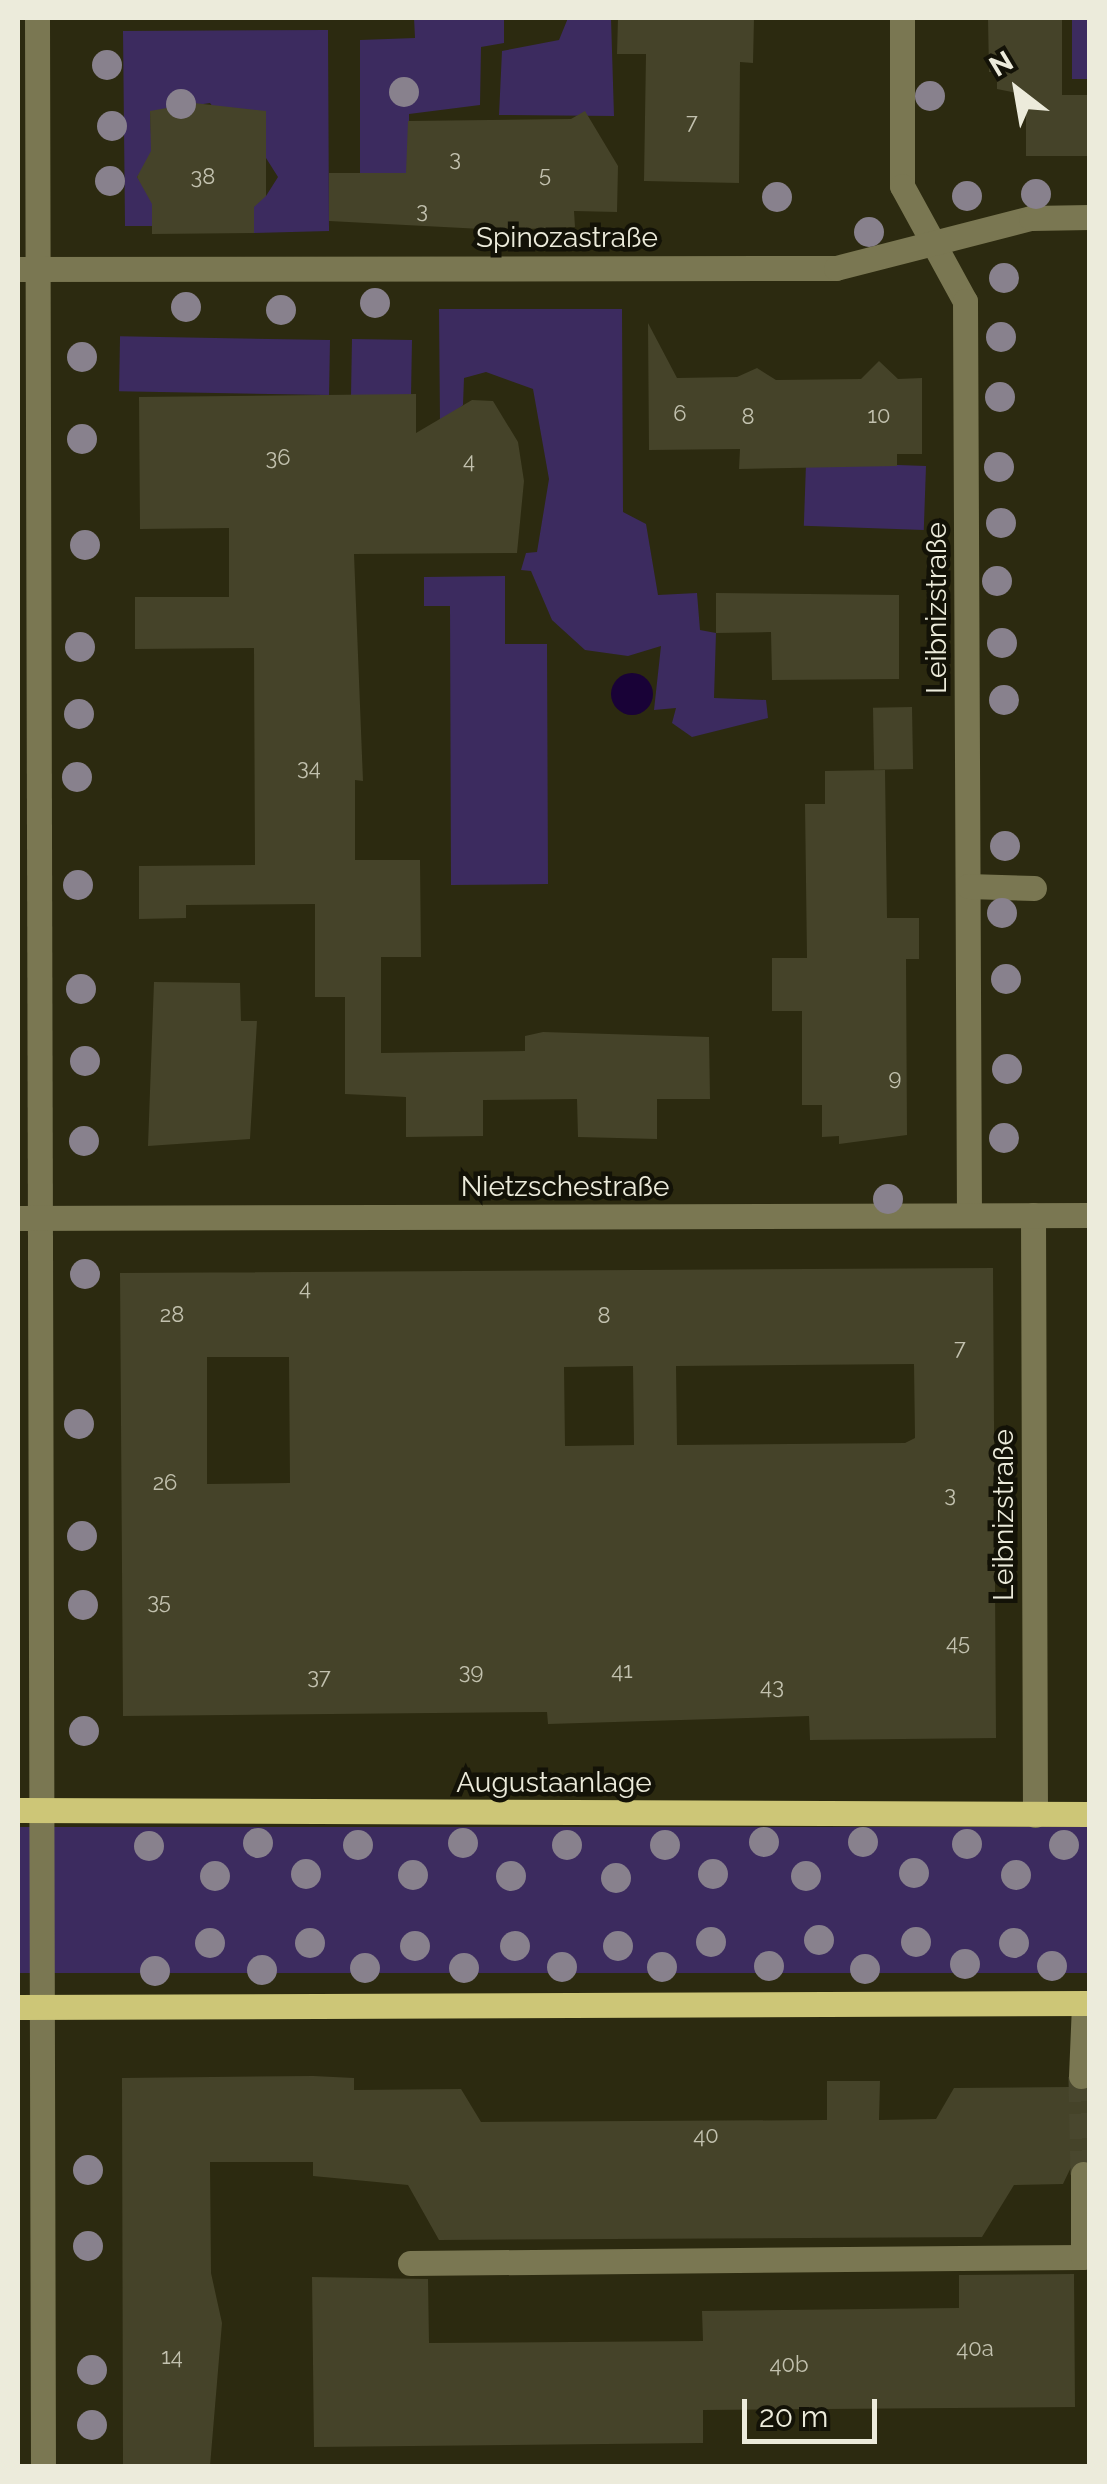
<!DOCTYPE html>
<meta charset="utf-8">
<style>
body{margin:0}
#map{position:relative;width:1107px;height:2484px;overflow:hidden;background:#2c2a10;font-family:Raleway,sans-serif}
div>[style]{position:absolute}
.green>*{inset:0;background:#3c2b5f;transform-origin:0 0}
.water>*{inset:0;background:#190237}
.round{border-radius:50%}
.building>*{inset:0;background:#454329;transform-origin:0 0}
.minor-tunnel>*{height:25px;margin-top:-12.5px;transform-origin:0;background:repeating-linear-gradient(90deg,#49472e 0 25px,transparent 0 37px)}
.minor>*{height:25px;margin:-12.5px;padding:0 12.5px;transform-origin:12.5px;border-radius:12.5px;background:#7a7752}
.major>*{height:25px;margin:-12.5px;padding:0 12.5px;transform-origin:12.5px;border-radius:12.5px;background:#cdc677}
.trees>*{width:30px;height:30px;margin:-15px;border-radius:50%;background:#88818d}
span{translate:-50% -50%;white-space:nowrap;text-align:center;line-height:1.15;-webkit-text-stroke:9px #131207;paint-order:stroke}
.number-label{font-size:22px;color:#c2c1ae}
.number-label span{-webkit-text-stroke-width:0}
.street-label{font-size:28px;color:#ecebdb}
.frame{position:absolute;inset:0;border:20px solid #ecebdb;pointer-events:none}
.north{position:absolute;left:967px;top:40px;width:100px;height:100px;-webkit-text-stroke:8px #131207;paint-order:stroke;rotate:329deg;font-size:28px;font-weight:700;line-height:40px;text-align:center;color:#ecebdb}
.north::after{content:'';display:block;margin:auto;width:35px;height:45px;background:#ecebdb;clip-path:polygon(50% 0,100% 100%,50% 72%,0 100%)}
.scale{position:absolute;left:742px;top:2399px;width:135px;height:45px;box-sizing:border-box;border:5px solid #ecebdb;border-top:0;padding-left:12px;font-size:30px;line-height:35px;white-space:nowrap;color:#ecebdb;-webkit-text-stroke:8px #131207;paint-order:stroke}
</style>
<div id="map">
<div class="green">
<div style="clip-path:polygon(414px 18px,504px 18px,504px 43px,481px 47px,480px 105px,409px 114px,410px 180px,360px 180px,360px 40px,415px 38px)"></div>
<div style="clip-path:polygon(568px 18px,611px 18px,614px 116px,499px 115px,502px 51px,559px 40px)"></div>
<div style="left:1072px;top:18px;width:17px;height:61px"></div>
<div style="clip-path:polygon(328px 30px,329px 231px,254px 233px,254px 196px,266px 196px,278px 177px,266px 158px,266px 111px,217px 112px,210px 103px,150px 112px,152px 157px,137px 177px,152px 198px,152px 226px,125px 226px,123px 31px)"></div>
<div style="clip-path:polygon(439px 309px,622px 309px,623px 512px,646px 524px,658px 595px,697px 593px,700px 630px,716px 633px,714px 698px,766px 700px,768px 718px,692px 737px,672px 723px,676px 708px,654px 710px,661px 646px,628px 656px,585px 650px,552px 620px,531px 571px,521px 570px,526px 553px,537px 552px,549px 479px,533px 389px,486px 372px,464px 378px,463px 405px,440px 425px)"></div>
<div style="left:352px;top:339px;width:60px;height:56px;rotate:1deg"></div>
<div style="left:330px;top:340px;width:55px;height:210px;rotate:91deg"></div>
<div style="left:926px;top:466px;width:64px;height:120px;rotate:92deg"></div>
<div style="clip-path:polygon(505px 576px,505px 644px,547px 644px,548px 884px,451px 885px,450px 606px,424px 606px,424px 577px)"></div>
<div style="left:1089px;top:1827px;width:146px;height:1071px;rotate:90deg"></div>
</div>
<div class="water">
<div class="round" style="left:611px;top:673px;width:42px;height:42px"></div>
</div>
<div class="building">
<div style="clip-path:polygon(618px 18px,754px 18px,753px 63px,740px 62px,739px 183px,644px 181px,646px 54px,617px 54px)"></div>
<div style="clip-path:polygon(988px 18px,1062px 18px,1062px 95px,1090px 95px,1090px 156px,1026px 156px,1026px 95px,997px 89px,997px 72px,989px 72px)"></div>
<div style="clip-path:polygon(194px 103px,266px 111px,266px 196px,254px 207px,254px 233px,152px 234px,152px 204px,137px 177px,151px 151px,150px 111px)"></div>
<div style="clip-path:polygon(585px 111px,618px 166px,617px 212px,574px 211px,575px 227px,501px 230px,329px 221px,329px 173px,406px 173px,408px 121px,571px 119px)"></div>
<div style="clip-path:polygon(648px 323px,677px 378px,737px 377px,757px 368px,776px 380px,861px 379px,879px 361px,898px 379px,922px 378px,922px 454px,897px 454px,897px 466px,739px 469px,740px 449px,649px 450px)"></div>
<div style="clip-path:polygon(416px 394px,416px 433px,472px 400px,493px 401px,518px 442px,524px 481px,517px 553px,354px 554px,363px 781px,355px 780px,355px 860px,420px 860px,421px 957px,381px 957px,381px 1053px,525px 1051px,525px 1036px,543px 1032px,709px 1037px,710px 1099px,657px 1099px,657px 1139px,578px 1137px,577px 1099px,483px 1100px,483px 1136px,406px 1137px,406px 1097px,345px 1094px,345px 997px,315px 997px,315px 904px,186px 905px,186px 918px,139px 919px,139px 866px,255px 865px,254px 648px,135px 649px,135px 597px,229px 597px,229px 528px,140px 529px,139px 397px)"></div>
<div style="clip-path:polygon(716px 593px,899px 595px,899px 679px,772px 680px,771px 632px,716px 633px)"></div>
<div style="left:912px;top:707px;width:62px;height:39px;rotate:89deg"></div>
<div style="clip-path:polygon(885px 770px,887px 918px,919px 918px,919px 959px,906px 959px,907px 1135px,839px 1144px,839px 1136px,822px 1137px,822px 1105px,802px 1105px,802px 1011px,772px 1011px,772px 958px,807px 958px,805px 804px,825px 804px,825px 771px)"></div>
<div style="clip-path:polygon(154px 982px,240px 983px,241px 1021px,257px 1021px,250px 1139px,148px 1146px)"></div>
<div style="clip-path:polygon(evenodd,993px 1268px,996px 1738px,810px 1740px,809px 1716px,548px 1724px,547px 1712px,123px 1716px,120px 1273px,993px 1268px,207px 1357px,289px 1357px,290px 1483px,207px 1484px,207px 1357px,993px 1268px,914px 1364px,915px 1438px,905px 1443px,677px 1445px,676px 1366px,914px 1364px,993px 1268px,633px 1366px,634px 1445px,565px 1446px,564px 1367px,633px 1366px)"></div>
<div style="clip-path:polygon(313px 2076px,354px 2078px,354px 2090px,461px 2089px,481px 2122px,827px 2120px,827px 2081px,880px 2081px,879px 2120px,936px 2119px,954px 2088px,1070px 2087px,1090px 2090px,1090px 2159px,1074px 2161px,1063px 2184px,1014px 2185px,982px 2237px,439px 2240px,408px 2185px,313px 2176px,313px 2162px,210px 2162px,211px 2273px,222px 2323px,210px 2466px,123px 2466px,122px 2078px)"></div>
<div style="clip-path:polygon(1074px 2274px,1075px 2407px,703px 2410px,703px 2443px,314px 2447px,312px 2277px,428px 2279px,429px 2343px,703px 2341px,702px 2311px,959px 2308px,959px 2275px)"></div>
</div>
<div class="minor-tunnel">
<div style="left:1081px;top:2076px;width:98px;rotate:88.8deg"></div>
</div>
<div class="minor">
<div style="left:37px;top:18px;width:2448px;rotate:89.86deg"></div>
<div style="left:902px;top:18px;width:168px;rotate:90deg"></div>
<div style="left:902px;top:186px;width:131px;rotate:61.3deg"></div>
<div style="left:965px;top:301px;width:914px;rotate:89.75deg"></div>
<div style="left:18px;top:269px;width:818px;rotate:-0.07deg"></div>
<div style="left:836px;top:268px;width:201px;rotate:-14.4deg"></div>
<div style="left:1031px;top:218px;width:59px;rotate:-1deg"></div>
<div style="left:968px;top:886px;width:66px;rotate:1.7deg"></div>
<div style="left:1033px;top:1215px;width:600px;rotate:89.81deg"></div>
<div style="left:18px;top:1218px;width:1072px;rotate:-0.16deg"></div>
<div style="left:1081px;top:2076px;width:73px;rotate:-87.6deg"></div>
<div style="left:410px;top:2263px;width:673px;rotate:-0.51deg"></div>
<div style="left:1083px;top:2257px;width:83px;rotate:-90deg"></div>
</div>
<div class="major">
<div style="left:18px;top:1810px;width:1072px;rotate:0.21deg"></div>
<div style="left:18px;top:2007px;width:1072px;rotate:-0.21deg"></div>
</div>
<div class="trees">
<div style="left:107px;top:65px"></div>
<div style="left:404px;top:92px"></div>
<div style="left:930px;top:96px"></div>
<div style="left:181px;top:104px"></div>
<div style="left:112px;top:126px"></div>
<div style="left:110px;top:181px"></div>
<div style="left:1036px;top:194px"></div>
<div style="left:967px;top:196px"></div>
<div style="left:777px;top:197px"></div>
<div style="left:869px;top:232px"></div>
<div style="left:1004px;top:278px"></div>
<div style="left:375px;top:303px"></div>
<div style="left:186px;top:307px"></div>
<div style="left:281px;top:310px"></div>
<div style="left:1001px;top:337px"></div>
<div style="left:82px;top:357px"></div>
<div style="left:1000px;top:397px"></div>
<div style="left:82px;top:439px"></div>
<div style="left:999px;top:467px"></div>
<div style="left:1001px;top:523px"></div>
<div style="left:85px;top:545px"></div>
<div style="left:997px;top:581px"></div>
<div style="left:1002px;top:643px"></div>
<div style="left:80px;top:647px"></div>
<div style="left:1004px;top:700px"></div>
<div style="left:79px;top:714px"></div>
<div style="left:77px;top:777px"></div>
<div style="left:1005px;top:846px"></div>
<div style="left:78px;top:885px"></div>
<div style="left:1002px;top:913px"></div>
<div style="left:1006px;top:979px"></div>
<div style="left:81px;top:989px"></div>
<div style="left:85px;top:1061px"></div>
<div style="left:1007px;top:1069px"></div>
<div style="left:1004px;top:1138px"></div>
<div style="left:84px;top:1141px"></div>
<div style="left:888px;top:1199px"></div>
<div style="left:85px;top:1274px"></div>
<div style="left:79px;top:1424px"></div>
<div style="left:82px;top:1536px"></div>
<div style="left:83px;top:1605px"></div>
<div style="left:84px;top:1731px"></div>
<div style="left:764px;top:1842px"></div>
<div style="left:863px;top:1842px"></div>
<div style="left:258px;top:1843px"></div>
<div style="left:463px;top:1843px"></div>
<div style="left:967px;top:1844px"></div>
<div style="left:358px;top:1845px"></div>
<div style="left:567px;top:1845px"></div>
<div style="left:665px;top:1845px"></div>
<div style="left:1064px;top:1845px"></div>
<div style="left:149px;top:1846px"></div>
<div style="left:914px;top:1873px"></div>
<div style="left:306px;top:1874px"></div>
<div style="left:713px;top:1874px"></div>
<div style="left:413px;top:1875px"></div>
<div style="left:1016px;top:1875px"></div>
<div style="left:215px;top:1876px"></div>
<div style="left:511px;top:1876px"></div>
<div style="left:806px;top:1876px"></div>
<div style="left:616px;top:1878px"></div>
<div style="left:819px;top:1940px"></div>
<div style="left:711px;top:1942px"></div>
<div style="left:916px;top:1942px"></div>
<div style="left:210px;top:1943px"></div>
<div style="left:310px;top:1943px"></div>
<div style="left:1014px;top:1943px"></div>
<div style="left:415px;top:1946px"></div>
<div style="left:515px;top:1946px"></div>
<div style="left:618px;top:1946px"></div>
<div style="left:965px;top:1964px"></div>
<div style="left:769px;top:1966px"></div>
<div style="left:1052px;top:1966px"></div>
<div style="left:562px;top:1967px"></div>
<div style="left:662px;top:1967px"></div>
<div style="left:365px;top:1968px"></div>
<div style="left:464px;top:1968px"></div>
<div style="left:865px;top:1969px"></div>
<div style="left:262px;top:1970px"></div>
<div style="left:155px;top:1971px"></div>
<div style="left:88px;top:2170px"></div>
<div style="left:88px;top:2246px"></div>
<div style="left:92px;top:2370px"></div>
<div style="left:92px;top:2425px"></div>
</div>
<div class="number-label">
<span style="left:692px;top:122px">7</span>
<span style="left:455px;top:159px">3</span>
<span style="left:545px;top:175px">5</span>
<span style="left:203px;top:177px">38</span>
<span style="left:422px;top:211px">3</span>
<span style="left:680px;top:414px">6</span>
<span style="left:879px;top:416px">10</span>
<span style="left:748px;top:417px">8</span>
<span style="left:278px;top:458px">36</span>
<span style="left:469px;top:461px">4</span>
<span style="left:309px;top:768px">34</span>
<span style="left:895px;top:1078px">9</span>
<span style="left:305px;top:1288px">4</span>
<span style="left:172px;top:1315px">28</span>
<span style="left:604px;top:1316px">8</span>
<span style="left:960px;top:1348px">7</span>
<span style="left:165px;top:1483px">26</span>
<span style="left:950px;top:1495px">3</span>
<span style="left:159px;top:1602px">35</span>
<span style="left:958px;top:1643px">45</span>
<span style="left:622px;top:1671px">41</span>
<span style="left:471px;top:1672px">39</span>
<span style="left:319px;top:1677px">37</span>
<span style="left:772px;top:1687px">43</span>
<span style="left:706px;top:2136px">40</span>
<span style="left:975px;top:2349px">40a</span>
<span style="left:172px;top:2357px">14</span>
<span style="left:789px;top:2365px">40b</span>
</div>
<div class="street-label">
<span style="left:567px;top:238px">Spinozastraße</span>
<span style="left:937px;top:608px;rotate:-90deg">Leibnizstraße</span>
<span style="left:565px;top:1187px">Nietzschestraße</span>
<span style="left:1004px;top:1515px;rotate:-90deg">Leibnizstraße</span>
<span style="left:554px;top:1783px">Augustaanlage</span>
</div>
<div class="frame"></div>
<div class="north">N</div>
<div class="scale">20 m</div>
</div>
